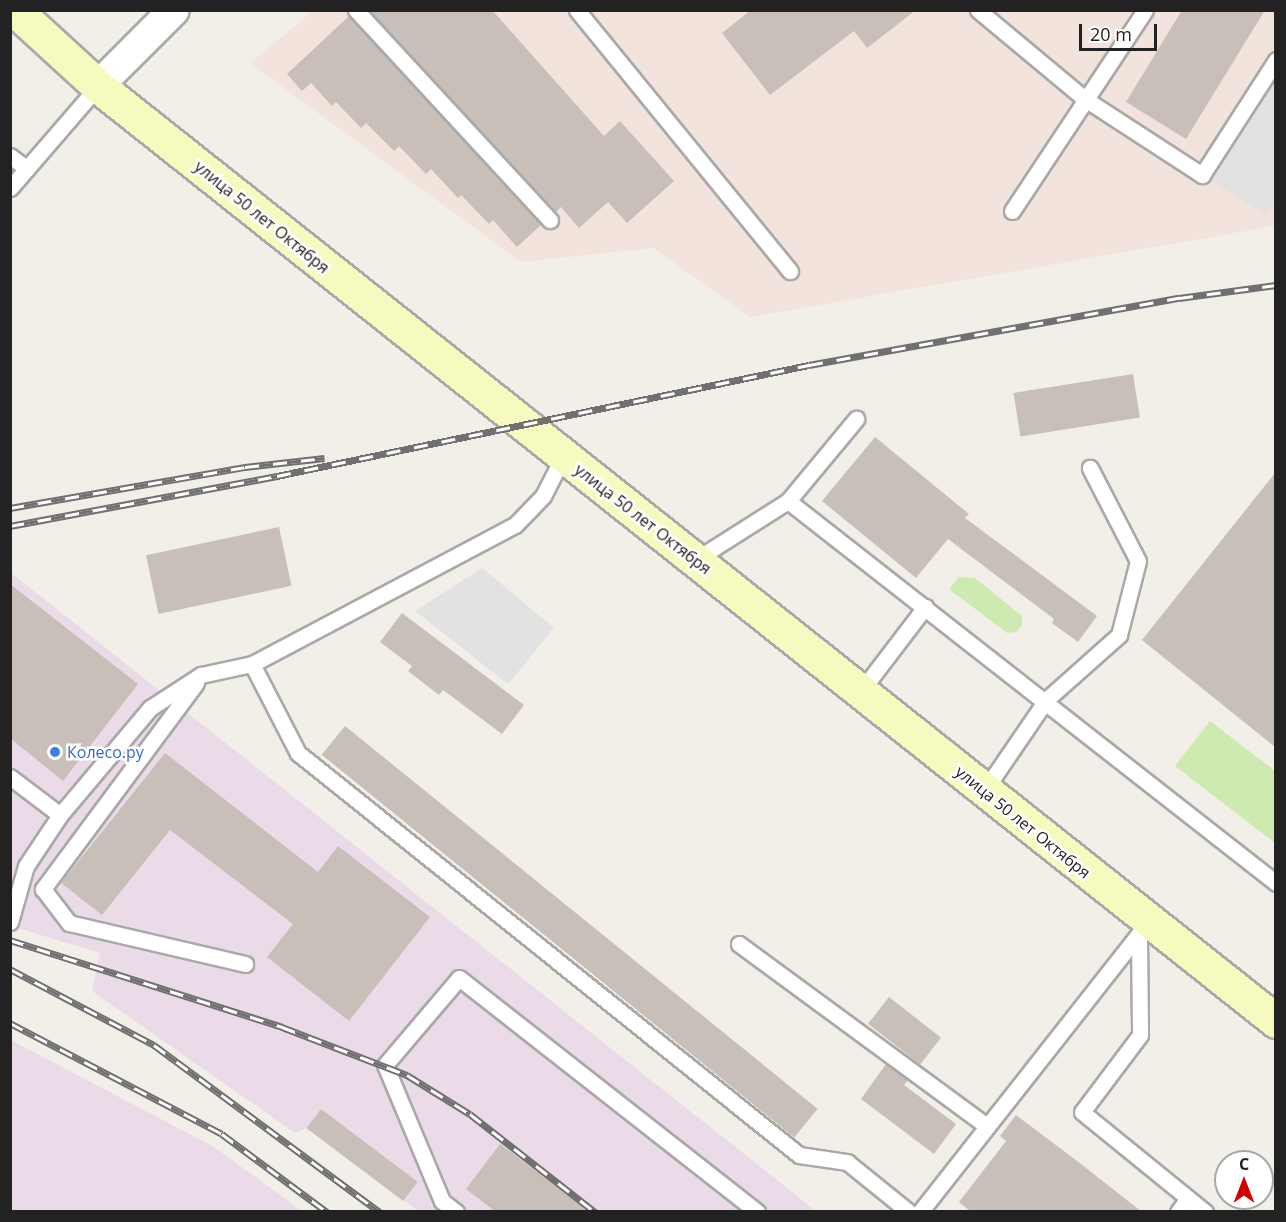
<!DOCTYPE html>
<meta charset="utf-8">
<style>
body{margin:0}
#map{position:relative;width:1286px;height:1222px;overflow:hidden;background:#f2efe9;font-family:"Open Sans",sans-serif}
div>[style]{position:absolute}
.industrial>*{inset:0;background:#ebdbe8}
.military>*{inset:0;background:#f3e3dd}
.grass>*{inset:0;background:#cdebb0}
.parking>*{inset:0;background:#e2e2e2}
.building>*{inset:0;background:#c7bfb8;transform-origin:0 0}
.roads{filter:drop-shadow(2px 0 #a9a9a9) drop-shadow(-2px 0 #a9a9a9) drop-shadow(0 2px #a9a9a9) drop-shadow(0 -2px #a9a9a9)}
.service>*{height:15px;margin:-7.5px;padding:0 7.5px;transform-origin:7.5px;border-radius:7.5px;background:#fff}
.minor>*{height:30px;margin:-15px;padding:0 15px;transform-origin:15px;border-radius:15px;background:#fff}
.secondary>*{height:33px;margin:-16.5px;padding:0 16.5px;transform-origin:16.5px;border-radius:16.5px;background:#f7fabf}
.rail>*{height:7px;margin-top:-3.5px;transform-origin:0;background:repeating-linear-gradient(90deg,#fff 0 14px,#707070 0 28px);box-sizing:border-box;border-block:2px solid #707070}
.dots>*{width:16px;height:16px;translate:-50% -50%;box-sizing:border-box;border:3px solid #fff;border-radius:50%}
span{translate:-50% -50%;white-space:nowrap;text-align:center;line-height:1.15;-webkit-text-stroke:5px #fff;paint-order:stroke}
.street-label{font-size:16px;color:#222}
.shop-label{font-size:16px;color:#366cbe}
.left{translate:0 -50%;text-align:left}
.frame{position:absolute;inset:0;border:12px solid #222;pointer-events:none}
.north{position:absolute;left:1214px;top:1150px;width:60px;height:60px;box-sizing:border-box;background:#fff;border:2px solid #a7a7a7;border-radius:50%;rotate:0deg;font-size:16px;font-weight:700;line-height:24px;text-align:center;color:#222}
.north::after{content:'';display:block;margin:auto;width:21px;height:27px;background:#d40000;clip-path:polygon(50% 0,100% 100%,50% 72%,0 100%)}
.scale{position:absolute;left:1079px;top:24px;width:78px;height:27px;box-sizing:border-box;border:3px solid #222;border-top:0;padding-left:8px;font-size:18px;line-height:21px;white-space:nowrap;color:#222;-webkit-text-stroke:4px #fff;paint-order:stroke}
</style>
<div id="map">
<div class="industrial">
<div style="clip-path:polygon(10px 572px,816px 1211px,418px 1211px,307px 1128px,295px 1133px,92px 991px,100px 953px,11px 926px)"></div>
<div style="clip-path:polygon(11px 1040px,214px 1147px,302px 1211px,11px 1211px)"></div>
</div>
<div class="military">
<div style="clip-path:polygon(313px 11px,1275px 11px,1275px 226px,750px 317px,653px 248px,521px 262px,250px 63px)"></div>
</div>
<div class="grass">
<div style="clip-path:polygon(959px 577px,975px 578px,1022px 616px,1022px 625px,1016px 632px,1007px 633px,949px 589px)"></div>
<div style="clip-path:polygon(1210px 721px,1275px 771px,1275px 843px,1175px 766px)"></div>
</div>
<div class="parking">
<div style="clip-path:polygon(1275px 60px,1275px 200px,1266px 215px,1202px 175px)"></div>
<div style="clip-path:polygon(482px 568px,554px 628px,508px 684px,415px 611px)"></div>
</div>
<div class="building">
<div style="clip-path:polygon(375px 10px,492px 10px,604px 136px,620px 121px,674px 181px,627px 223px,608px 202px,579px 228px,561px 207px,556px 212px,372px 13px)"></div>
<div style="clip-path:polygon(751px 10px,916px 10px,867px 48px,854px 31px,770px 95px,722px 33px)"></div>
<div style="clip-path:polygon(1182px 10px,1265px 10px,1186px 139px,1126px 102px)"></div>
<div style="clip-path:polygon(349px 16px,541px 225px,517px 247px,493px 220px,489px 224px,461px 195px,458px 198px,431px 169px,426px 174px,399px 146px,394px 151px,366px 123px,361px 128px,336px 102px,332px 106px,311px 83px,302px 91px,287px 74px)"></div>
<div style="left:1133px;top:374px;width:44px;height:121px;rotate:81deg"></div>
<div style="clip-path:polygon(875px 437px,969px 514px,965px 518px,1097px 616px,1078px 642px,1052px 623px,1054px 619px,948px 539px,916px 578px,822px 501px)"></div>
<div style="clip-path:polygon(1275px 473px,1275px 747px,1142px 640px)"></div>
<div style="left:279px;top:527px;width:60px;height:136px;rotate:78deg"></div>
<div style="clip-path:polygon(10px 584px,138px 684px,63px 781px,10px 738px)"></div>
<div style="clip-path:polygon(402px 613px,524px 705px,502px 734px,443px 690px,439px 695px,408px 671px,412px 666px,380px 642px)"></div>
<div style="left:345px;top:726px;width:608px;height:37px;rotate:39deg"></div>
<div style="clip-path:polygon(165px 753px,318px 872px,338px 846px,430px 917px,349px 1021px,267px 957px,293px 924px,170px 830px,102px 915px,61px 883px)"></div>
<div style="left:889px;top:997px;width:66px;height:34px;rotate:38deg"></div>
<div style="clip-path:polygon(886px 1064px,908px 1080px,904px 1085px,956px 1124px,934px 1154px,861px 1099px)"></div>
<div style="left:321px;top:1109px;width:121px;height:24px;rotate:37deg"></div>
<div style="clip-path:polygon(1016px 1115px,1081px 1164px,1142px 1212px,971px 1212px,959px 1202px,1006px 1141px,1000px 1136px)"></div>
<div style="clip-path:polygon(500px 1144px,590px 1212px,496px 1212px,466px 1189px)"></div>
</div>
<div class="roads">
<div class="service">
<div style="left:356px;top:10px;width:286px;rotate:47.3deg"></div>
<div style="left:577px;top:10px;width:337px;rotate:50.8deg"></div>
<div style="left:978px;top:10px;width:139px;rotate:39.8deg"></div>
<div style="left:1085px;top:99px;width:140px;rotate:33deg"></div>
<div style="left:1202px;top:175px;width:137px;rotate:-57.2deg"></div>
<div style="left:10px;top:156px;width:21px;rotate:37deg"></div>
<div style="left:10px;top:188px;width:135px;rotate:-49.2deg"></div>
<div style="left:1012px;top:211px;width:241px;rotate:-56.5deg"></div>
<div style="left:788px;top:501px;width:107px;rotate:-50.3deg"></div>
<div style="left:695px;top:560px;width:110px;rotate:-32.4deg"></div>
<div style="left:788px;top:501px;width:620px;rotate:38.05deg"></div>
<div style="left:252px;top:664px;width:100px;rotate:62.7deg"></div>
<div style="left:298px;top:753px;width:642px;rotate:38.74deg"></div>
<div style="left:799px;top:1155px;width:49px;rotate:8.3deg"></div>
<div style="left:847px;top:1162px;width:80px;rotate:38.9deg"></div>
<div style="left:196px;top:683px;width:257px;rotate:126.6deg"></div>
<div style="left:43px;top:889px;width:43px;rotate:52.6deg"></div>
<div style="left:69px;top:923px;width:181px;rotate:13.1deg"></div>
<div style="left:861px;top:691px;width:106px;rotate:-52.7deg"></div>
<div style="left:10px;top:777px;width:63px;rotate:37.2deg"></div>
<div style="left:984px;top:791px;width:110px;rotate:-55.7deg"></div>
<div style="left:1046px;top:700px;width:98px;rotate:-41.7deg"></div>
<div style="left:1119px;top:635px;width:76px;rotate:-75.6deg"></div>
<div style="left:1138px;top:561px;width:105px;rotate:-117.3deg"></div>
<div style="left:10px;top:922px;width:58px;rotate:-74.1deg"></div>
<div style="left:26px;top:866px;width:61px;rotate:-56.3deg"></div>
<div style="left:60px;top:815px;width:140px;rotate:-49.9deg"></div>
<div style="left:150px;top:708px;width:61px;rotate:-32.9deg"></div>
<div style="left:201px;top:675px;width:52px;rotate:-12.2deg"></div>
<div style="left:252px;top:664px;width:297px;rotate:-27.9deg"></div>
<div style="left:515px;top:525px;width:40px;rotate:-46deg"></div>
<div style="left:543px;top:496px;width:44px;rotate:-62.9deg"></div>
<div style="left:1139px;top:934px;width:101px;rotate:89.4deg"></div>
<div style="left:1140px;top:1035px;width:96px;rotate:127deg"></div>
<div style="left:1082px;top:1112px;width:159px;rotate:39.1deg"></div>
<div style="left:739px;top:944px;width:308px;rotate:36.3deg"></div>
<div style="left:456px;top:1212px;width:18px;rotate:-142deg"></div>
<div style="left:442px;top:1201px;width:147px;rotate:-112.7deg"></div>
<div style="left:385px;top:1065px;width:114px;rotate:-49.6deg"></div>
<div style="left:459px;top:978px;width:379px;rotate:38.1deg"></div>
<div style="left:920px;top:1212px;width:370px;rotate:-51.8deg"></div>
<div style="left:1178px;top:1212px;width:17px;rotate:-54deg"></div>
</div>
<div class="minor">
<div style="left:98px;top:86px;width:107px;rotate:-45deg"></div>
</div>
<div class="secondary">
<div style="left:15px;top:10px;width:113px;rotate:42.5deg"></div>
<div style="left:98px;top:86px;width:1504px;rotate:38.44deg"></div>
</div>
</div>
<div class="rail">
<div style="left:10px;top:508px;width:239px;rotate:-9.9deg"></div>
<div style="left:245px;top:467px;width:80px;rotate:-6.5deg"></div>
<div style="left:10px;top:526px;width:272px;rotate:-10.6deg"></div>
<div style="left:277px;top:476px;width:543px;rotate:-11.79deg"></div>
<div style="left:809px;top:365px;width:376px;rotate:-10.3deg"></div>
<div style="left:1179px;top:298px;width:98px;rotate:-7.6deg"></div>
<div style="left:10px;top:940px;width:286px;rotate:17.7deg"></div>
<div style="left:282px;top:1027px;width:134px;rotate:21deg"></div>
<div style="left:407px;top:1075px;width:74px;rotate:31.8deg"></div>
<div style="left:470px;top:1114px;width:159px;rotate:38.1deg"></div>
<div style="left:10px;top:969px;width:163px;rotate:27.8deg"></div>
<div style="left:154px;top:1045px;width:281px;rotate:36.5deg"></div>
<div style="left:10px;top:1023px;width:239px;rotate:27.6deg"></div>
<div style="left:222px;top:1134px;width:131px;rotate:36.6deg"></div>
</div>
<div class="dots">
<div style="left:55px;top:752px;background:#3f7fe0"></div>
</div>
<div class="street-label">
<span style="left:262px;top:217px;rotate:39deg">улица 50 лет Октября</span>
<span style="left:643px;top:519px;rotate:38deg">улица 50 лет Октября</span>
<span style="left:1023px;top:822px;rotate:39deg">улица 50 лет Октября</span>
</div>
<div class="shop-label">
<span class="left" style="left:67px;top:752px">Колесо.ру</span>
</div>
<div class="frame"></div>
<div class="north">С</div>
<div class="scale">20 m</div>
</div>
